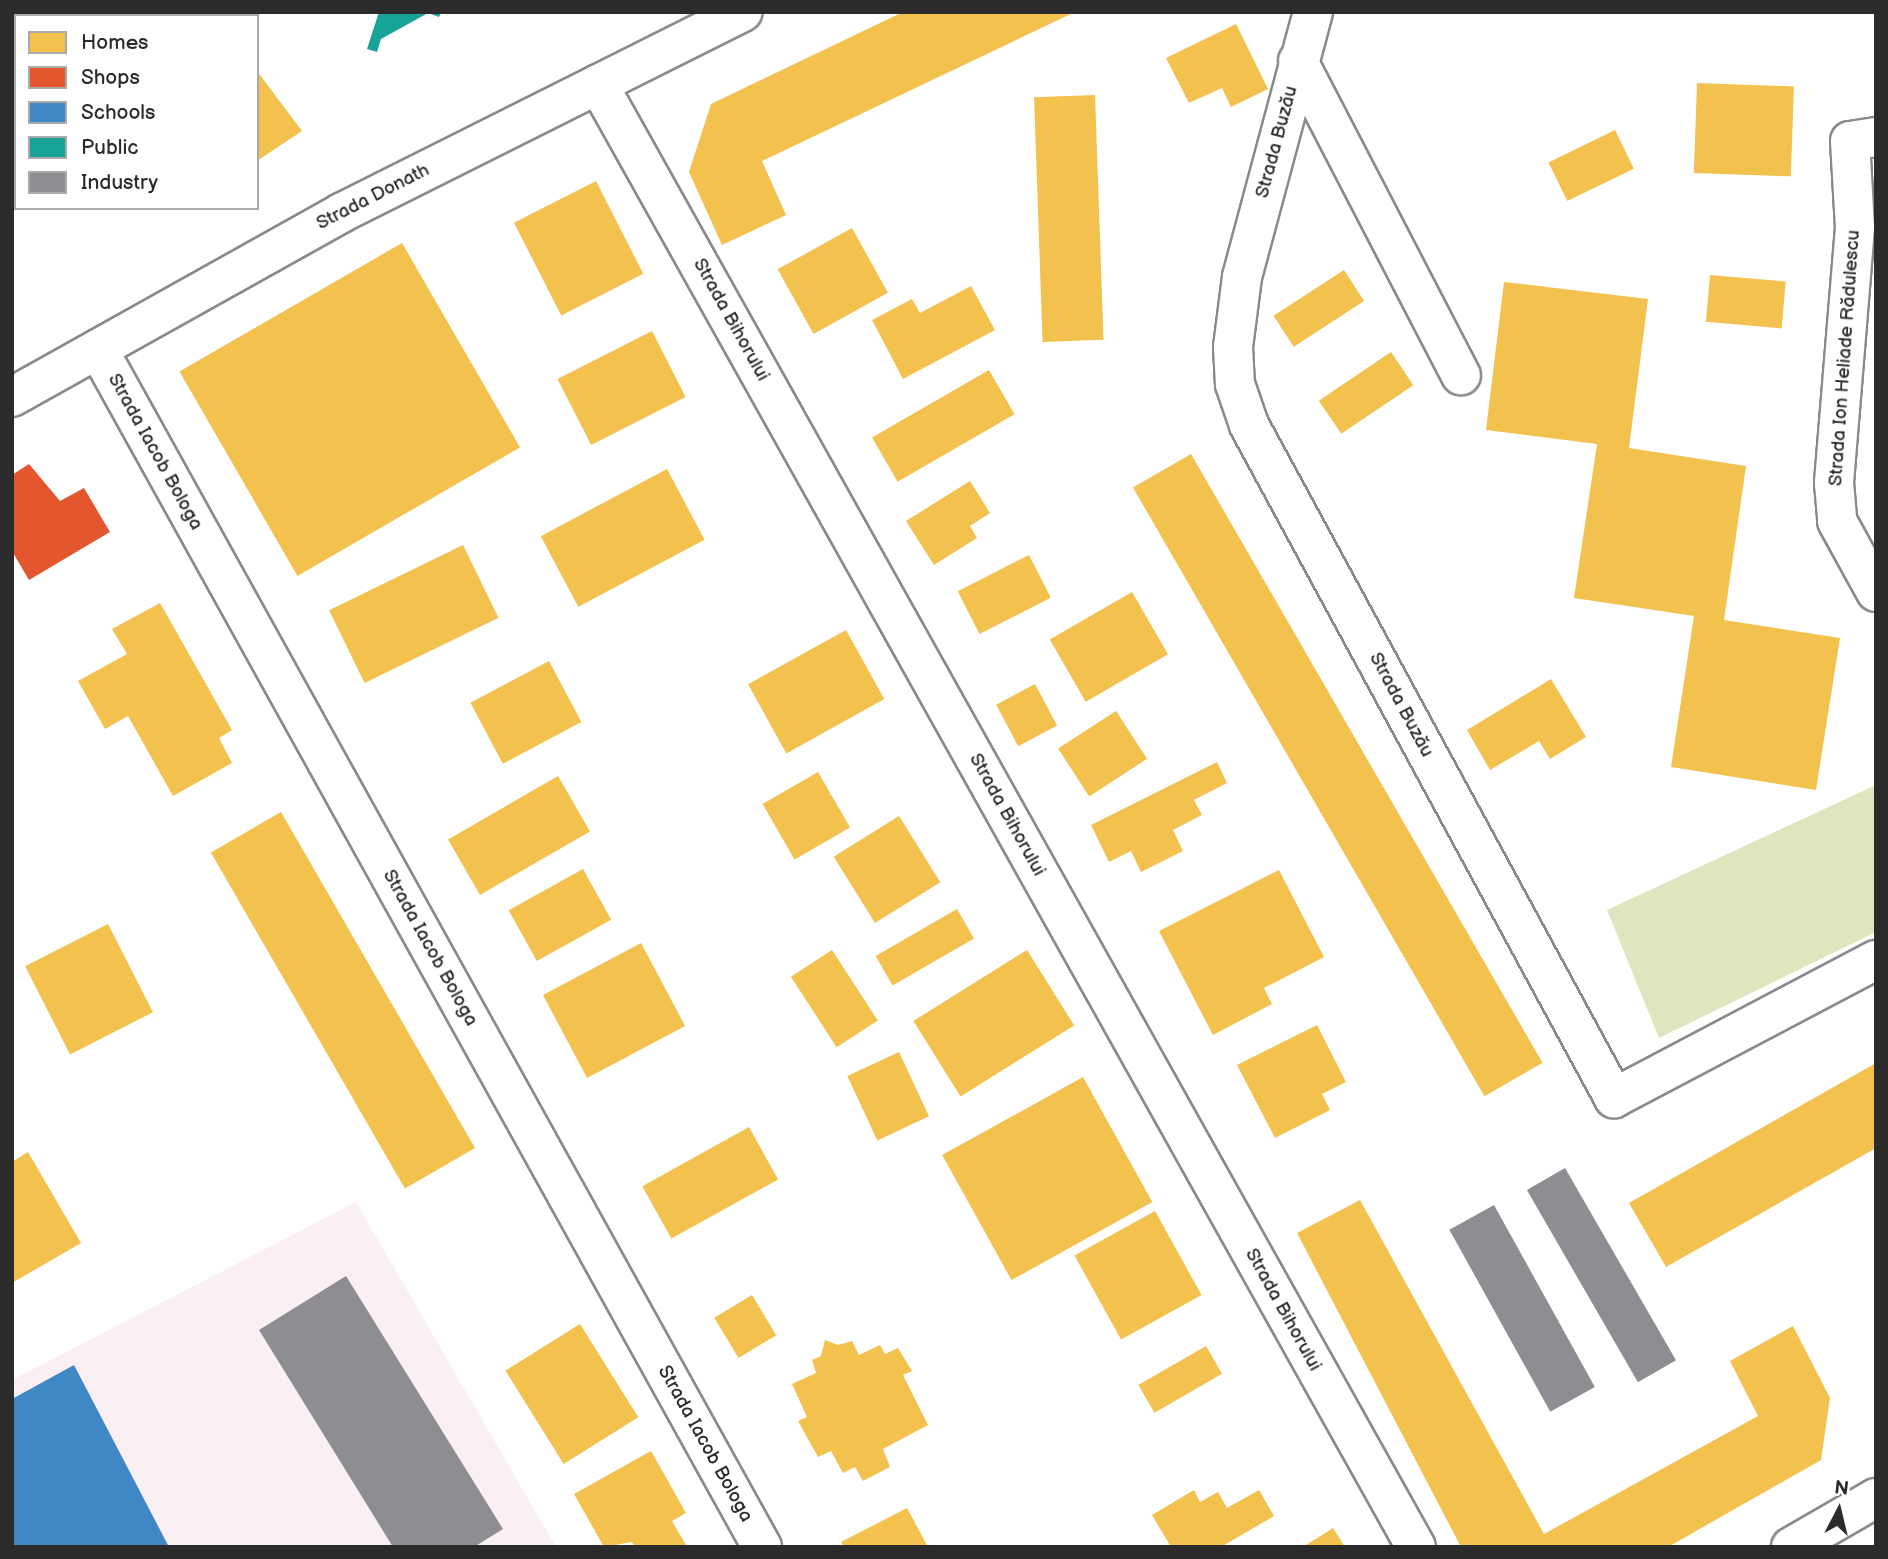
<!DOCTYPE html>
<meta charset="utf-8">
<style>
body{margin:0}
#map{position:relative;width:1888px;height:1559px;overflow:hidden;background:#fff;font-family:"Balsamiq Sans",sans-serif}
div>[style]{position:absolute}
.built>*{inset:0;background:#faf0f3}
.green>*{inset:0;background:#dde6bc}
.homes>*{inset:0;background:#f2c14e;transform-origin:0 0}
.shops>*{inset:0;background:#e4572e}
.schools>*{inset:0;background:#3f88c5}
.public>*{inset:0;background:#17a398}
.industry>*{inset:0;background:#8d8d92;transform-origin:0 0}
.roads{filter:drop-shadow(2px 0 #8a8a8a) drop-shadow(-2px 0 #8a8a8a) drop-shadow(0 2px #8a8a8a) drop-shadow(0 -2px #8a8a8a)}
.minor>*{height:38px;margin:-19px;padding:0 19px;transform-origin:19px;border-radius:19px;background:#fff}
.major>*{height:38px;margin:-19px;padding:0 19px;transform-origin:19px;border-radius:19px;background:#fff}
span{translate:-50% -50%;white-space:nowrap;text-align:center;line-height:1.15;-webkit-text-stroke:7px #fff;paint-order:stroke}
.street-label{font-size:19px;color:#2b2b2b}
.frame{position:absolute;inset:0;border:14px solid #2b2b2b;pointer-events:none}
.legend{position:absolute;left:14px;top:14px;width:245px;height:196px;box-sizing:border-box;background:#fff;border:2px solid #aaa;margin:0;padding:9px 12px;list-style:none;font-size:21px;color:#2b2b2b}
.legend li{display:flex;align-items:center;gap:14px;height:35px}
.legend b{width:35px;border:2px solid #aaa}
.north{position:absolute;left:1804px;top:1475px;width:70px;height:70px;-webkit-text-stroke:5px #fff;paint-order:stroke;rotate:7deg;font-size:19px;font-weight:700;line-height:28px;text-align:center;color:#2b2b2b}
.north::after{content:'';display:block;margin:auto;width:24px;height:32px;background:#2b2b2b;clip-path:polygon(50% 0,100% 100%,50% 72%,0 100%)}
</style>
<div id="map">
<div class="built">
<div style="clip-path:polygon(356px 1202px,556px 1547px,12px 1547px,12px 1380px)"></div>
</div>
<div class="green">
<div style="clip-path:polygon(1876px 785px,1876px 932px,1659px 1038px,1607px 910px)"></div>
</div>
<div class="homes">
<div style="clip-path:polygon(903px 12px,1075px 12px,762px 161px,786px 215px,722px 245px,689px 172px,711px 104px)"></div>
<div style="clip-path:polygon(1236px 24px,1268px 89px,1231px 107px,1222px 88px,1189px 103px,1166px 58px)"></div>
<div style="clip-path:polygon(16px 30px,16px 102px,12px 97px)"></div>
<div style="clip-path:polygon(257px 71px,302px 131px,257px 161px)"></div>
<div style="left:1697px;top:83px;width:97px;height:90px;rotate:2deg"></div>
<div style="left:1095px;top:95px;width:245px;height:61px;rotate:88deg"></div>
<div style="left:1615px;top:130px;width:43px;height:74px;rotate:64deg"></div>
<div style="left:596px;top:181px;width:104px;height:92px;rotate:63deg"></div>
<div style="left:852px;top:228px;width:74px;height:85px;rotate:61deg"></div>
<div style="left:402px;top:243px;width:236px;height:257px;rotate:60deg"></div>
<div style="left:1344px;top:270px;width:37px;height:84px;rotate:57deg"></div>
<div style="left:1710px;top:275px;width:76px;height:47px;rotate:5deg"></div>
<div style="clip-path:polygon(1504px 282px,1648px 299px,1629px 448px,1746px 466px,1724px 620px,1840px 638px,1816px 790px,1671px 767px,1694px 616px,1574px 598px,1597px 444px,1486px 430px)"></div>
<div style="clip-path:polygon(971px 286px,995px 330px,903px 379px,872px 320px,912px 299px,920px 313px)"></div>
<div style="left:652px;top:331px;width:74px;height:106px;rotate:63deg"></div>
<div style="left:1391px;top:352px;width:40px;height:87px;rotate:56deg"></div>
<div style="left:989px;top:370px;width:51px;height:135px;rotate:60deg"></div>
<div style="left:1191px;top:454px;width:703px;height:67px;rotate:60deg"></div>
<div style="left:667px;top:469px;width:80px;height:143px;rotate:62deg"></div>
<div style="clip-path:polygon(970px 481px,990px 513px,970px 526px,977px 538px,934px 565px,906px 521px)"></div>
<div style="left:463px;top:545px;width:81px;height:149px;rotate:64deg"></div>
<div style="left:1029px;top:555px;width:48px;height:80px;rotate:63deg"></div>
<div style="left:1132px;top:592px;width:72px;height:95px;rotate:60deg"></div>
<div style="clip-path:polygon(160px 603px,232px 730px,219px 738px,232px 763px,173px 796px,128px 716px,105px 729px,78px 681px,127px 654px,112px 629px)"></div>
<div style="left:846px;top:630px;width:79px;height:112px;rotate:61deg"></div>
<div style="left:549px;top:661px;width:69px;height:89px;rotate:62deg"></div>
<div style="clip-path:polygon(1551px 679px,1586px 737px,1550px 759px,1539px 741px,1490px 770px,1467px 730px)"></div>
<div style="left:1035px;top:684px;width:47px;height:44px;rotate:62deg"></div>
<div style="left:1116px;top:711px;width:57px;height:69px;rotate:57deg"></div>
<div style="clip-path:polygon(1217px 762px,1227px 783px,1194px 800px,1202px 815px,1173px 830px,1183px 851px,1141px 872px,1131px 851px,1109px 862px,1091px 825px)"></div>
<div style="left:818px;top:772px;width:64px;height:64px;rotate:60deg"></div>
<div style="left:558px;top:776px;width:64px;height:127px;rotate:60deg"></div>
<div style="left:281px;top:812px;width:388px;height:81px;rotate:60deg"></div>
<div style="left:899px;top:816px;width:78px;height:77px;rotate:58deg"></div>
<div style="left:583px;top:869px;width:58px;height:85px;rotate:61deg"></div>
<div style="clip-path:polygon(1279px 870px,1324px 957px,1264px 988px,1272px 1004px,1213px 1035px,1159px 931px)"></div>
<div style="left:957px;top:909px;width:34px;height:94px;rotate:60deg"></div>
<div style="left:108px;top:924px;width:99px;height:93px;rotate:63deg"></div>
<div style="left:641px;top:943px;width:94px;height:111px;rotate:62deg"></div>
<div style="left:832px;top:950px;width:84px;height:49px;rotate:57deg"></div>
<div style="left:1027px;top:950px;width:89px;height:134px;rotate:58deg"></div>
<div style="clip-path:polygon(1317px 1025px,1346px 1082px,1322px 1094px,1330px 1110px,1275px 1138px,1237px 1065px)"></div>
<div style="left:899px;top:1052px;width:71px;height:57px;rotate:65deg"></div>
<div style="clip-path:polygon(1876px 1063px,1876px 1148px,1666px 1267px,1629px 1203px)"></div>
<div style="left:1083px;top:1077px;width:143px;height:161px;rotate:61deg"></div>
<div style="left:749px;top:1127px;width:60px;height:122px;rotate:61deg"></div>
<div style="clip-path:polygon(28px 1152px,81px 1243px,12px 1283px,12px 1162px)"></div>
<div style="clip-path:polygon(1360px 1200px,1544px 1534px,1758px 1416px,1730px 1361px,1793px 1326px,1830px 1398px,1821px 1460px,1668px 1547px,1461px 1547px,1297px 1233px)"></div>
<div style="left:1155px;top:1211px;width:96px;height:92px;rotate:61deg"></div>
<div style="left:752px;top:1295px;width:47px;height:44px;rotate:59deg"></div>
<div style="left:580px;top:1324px;width:110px;height:88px;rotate:58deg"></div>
<div style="clip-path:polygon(825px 1340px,838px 1345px,852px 1341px,859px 1355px,880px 1345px,885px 1354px,898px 1348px,912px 1371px,903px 1375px,928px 1425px,883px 1449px,890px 1467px,863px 1481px,855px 1467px,843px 1473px,831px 1451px,818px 1457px,798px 1421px,807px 1417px,792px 1384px,816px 1373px,812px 1360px,821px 1356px)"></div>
<div style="left:1206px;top:1346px;width:32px;height:78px;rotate:60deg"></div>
<div style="clip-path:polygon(651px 1451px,686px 1513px,672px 1521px,687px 1547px,635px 1547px,632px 1542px,604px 1547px,574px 1494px)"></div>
<div style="clip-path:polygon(1194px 1490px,1200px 1502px,1218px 1492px,1227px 1508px,1259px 1490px,1274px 1516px,1221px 1547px,1171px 1547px,1152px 1515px)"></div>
<div style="clip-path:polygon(907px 1508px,928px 1547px,844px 1547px,841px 1542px)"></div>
<div style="clip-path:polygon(1333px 1528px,1345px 1547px,1303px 1547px)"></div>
</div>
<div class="shops">
<div style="clip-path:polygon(29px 464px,60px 501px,84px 488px,110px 532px,29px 580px,12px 551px,12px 475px)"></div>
</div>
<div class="schools">
<div style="clip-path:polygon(74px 1365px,169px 1547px,12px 1547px,12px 1399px)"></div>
</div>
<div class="public">
<div style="clip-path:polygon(379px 12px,441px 12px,439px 17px,428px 13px,381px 39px,377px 52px,367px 49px)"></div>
</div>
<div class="industry">
<div style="left:1565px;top:1168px;width:222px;height:44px;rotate:60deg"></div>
<div style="left:1494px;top:1205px;width:208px;height:51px;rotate:61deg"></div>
<div style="clip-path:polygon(346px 1276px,503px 1529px,474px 1547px,393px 1547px,259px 1330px)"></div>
</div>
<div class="roads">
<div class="minor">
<div style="left:1313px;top:12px;width:274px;rotate:105deg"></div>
<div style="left:1242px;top:277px;width:71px;rotate:97.3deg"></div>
<div style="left:1233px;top:347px;width:37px;rotate:87deg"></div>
<div style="left:1235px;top:384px;width:43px;rotate:71.1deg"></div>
<div style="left:1249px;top:425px;width:766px;rotate:61.53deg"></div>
<div style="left:1614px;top:1098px;width:296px;rotate:-27.8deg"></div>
<div style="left:1298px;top:61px;width:354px;rotate:62.6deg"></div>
<div style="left:598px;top:84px;width:1676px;rotate:60.79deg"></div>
<div style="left:1876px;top:137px;width:26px;rotate:171deg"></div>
<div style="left:1850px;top:141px;width:86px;rotate:86.7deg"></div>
<div style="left:1855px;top:227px;width:257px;rotate:94.7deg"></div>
<div style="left:1834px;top:483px;width:38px;rotate:85deg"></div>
<div style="left:1837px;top:521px;width:81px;rotate:61.2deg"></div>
<div style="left:98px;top:349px;width:1370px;rotate:61deg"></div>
</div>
<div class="major">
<div style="left:12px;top:397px;width:377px;rotate:-29.2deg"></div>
<div style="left:341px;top:213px;width:449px;rotate:-26.6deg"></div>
<div style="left:1791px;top:1547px;width:98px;rotate:-30deg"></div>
</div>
</div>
<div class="street-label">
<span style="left:1277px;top:142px;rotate:-75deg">Strada Buzău</span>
<span style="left:373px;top:197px;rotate:-27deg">Strada Donath</span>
<span style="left:731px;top:320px;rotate:61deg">Strada Bihorului</span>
<span style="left:1845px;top:358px;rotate:-86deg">Strada Ion Heliade Rădulescu</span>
<span style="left:155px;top:452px;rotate:61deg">Strada Iacob Bologa</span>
<span style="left:1401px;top:705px;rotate:62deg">Strada Buzău</span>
<span style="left:1007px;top:815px;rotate:61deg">Strada Bihorului</span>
<span style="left:430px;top:948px;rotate:61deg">Strada Iacob Bologa</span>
<span style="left:1283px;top:1310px;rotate:61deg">Strada Bihorului</span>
<span style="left:705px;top:1444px;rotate:61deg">Strada Iacob Bologa</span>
</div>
<div class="frame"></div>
<ul class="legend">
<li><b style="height:19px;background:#f2c14e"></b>Homes</li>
<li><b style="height:19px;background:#e4572e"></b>Shops</li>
<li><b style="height:19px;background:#3f88c5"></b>Schools</li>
<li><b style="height:19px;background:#17a398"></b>Public</li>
<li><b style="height:19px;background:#8d8d92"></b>Industry</li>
</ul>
<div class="north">N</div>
</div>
